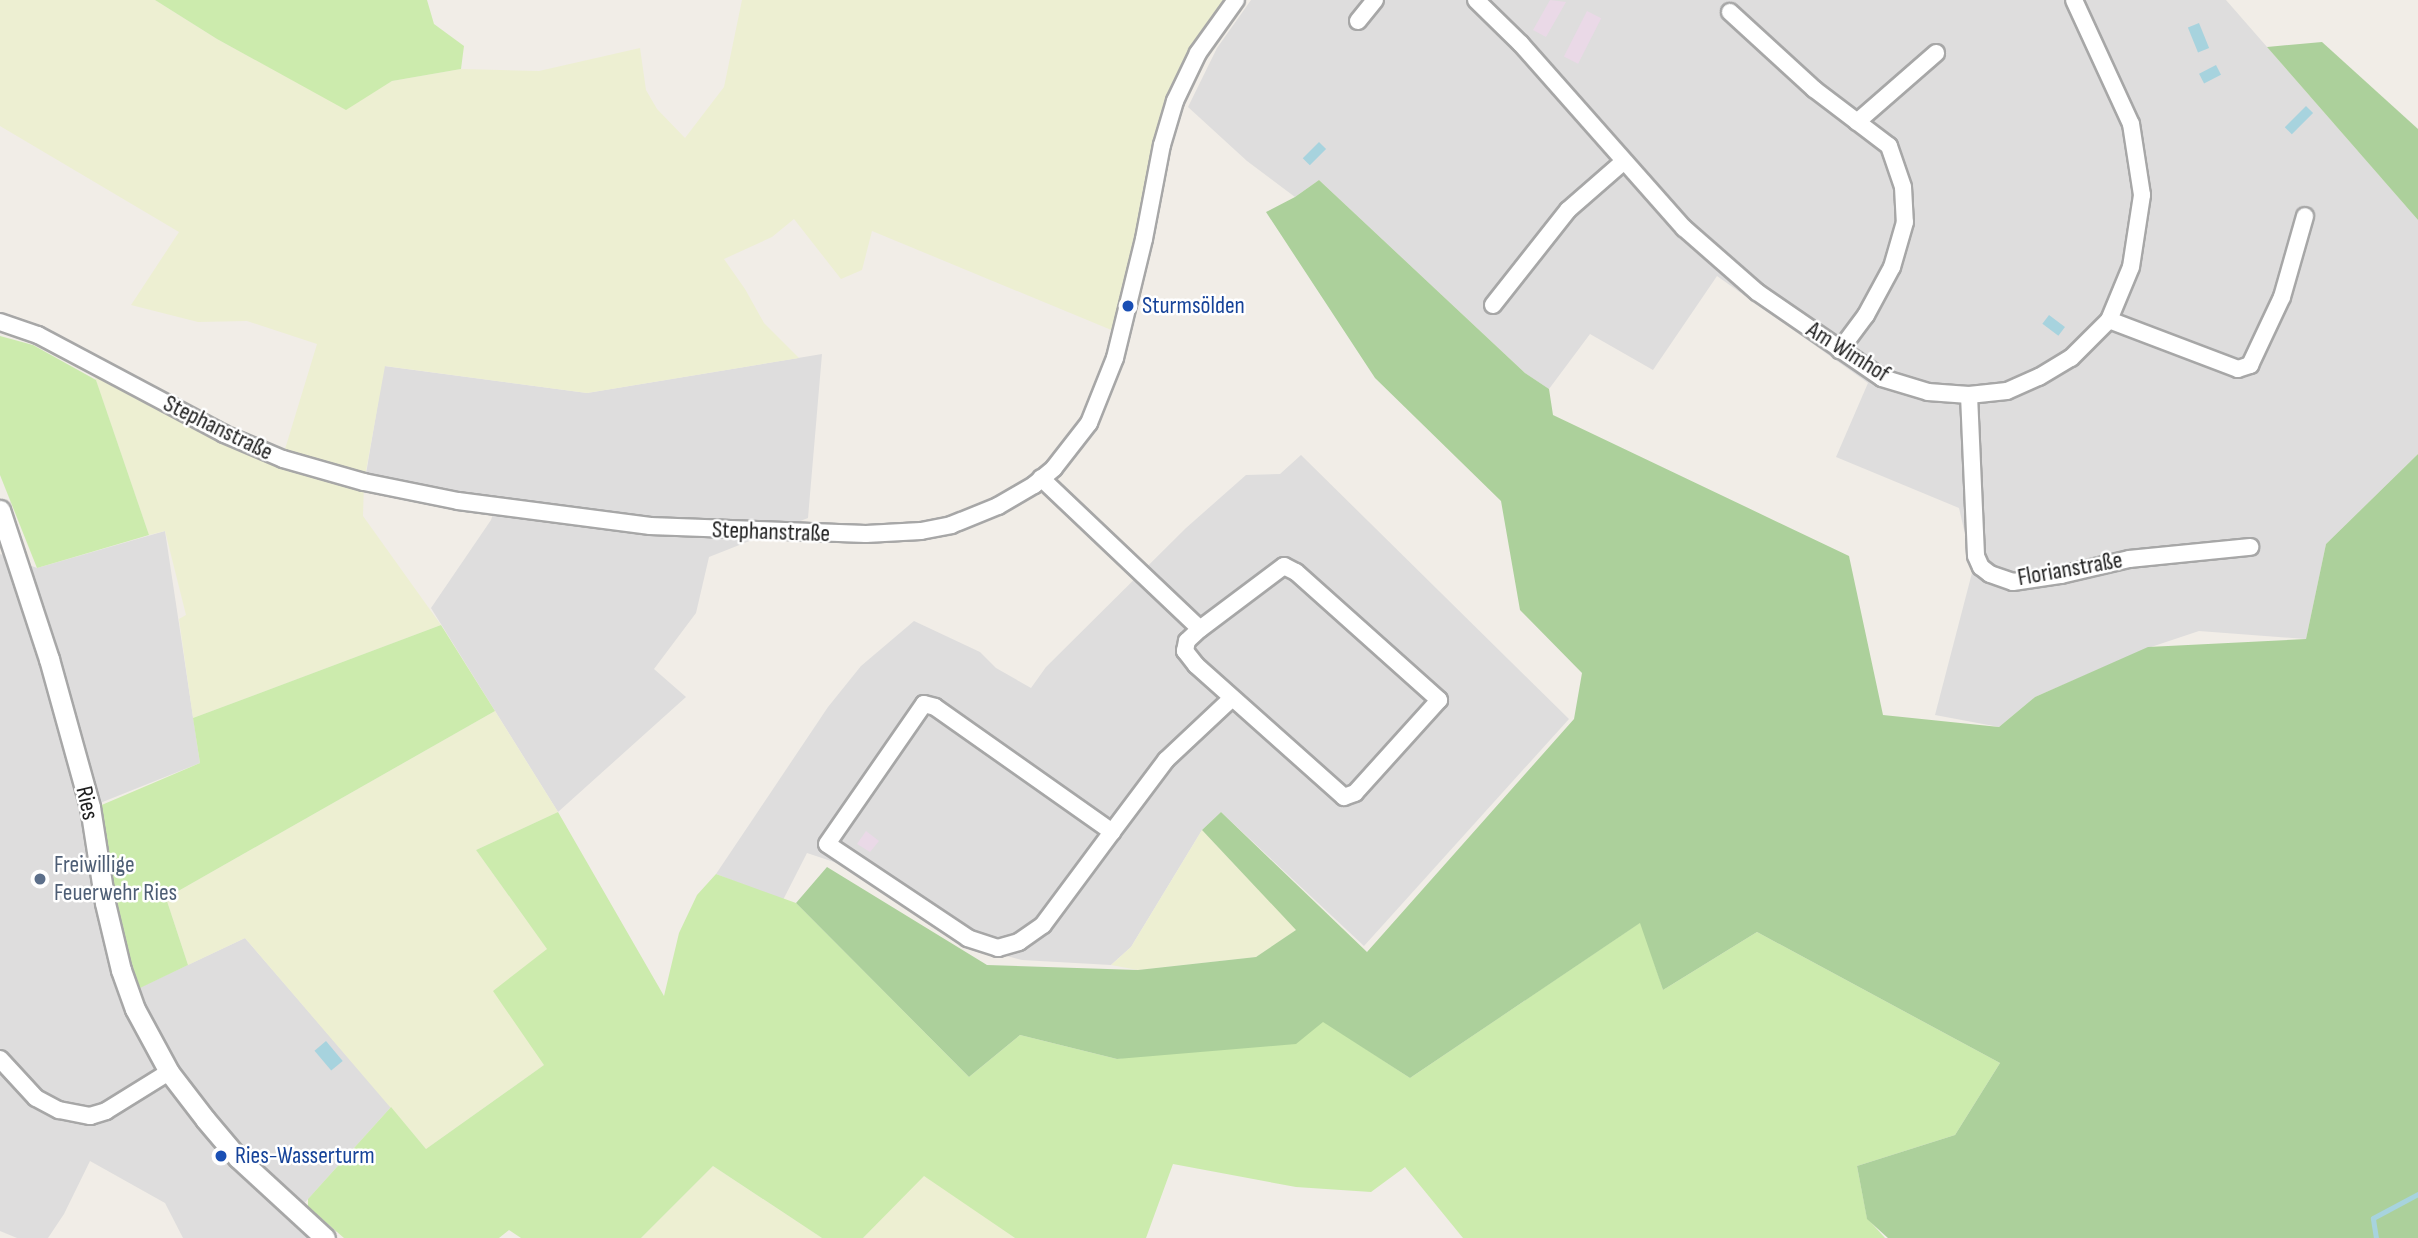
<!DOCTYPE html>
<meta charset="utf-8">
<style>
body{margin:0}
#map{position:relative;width:2418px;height:1238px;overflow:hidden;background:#f1ede7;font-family:"Sofia Sans Condensed",sans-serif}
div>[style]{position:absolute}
.residential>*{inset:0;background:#dedddd}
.industrial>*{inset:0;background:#ead9e7;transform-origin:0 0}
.farmland>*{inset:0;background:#edefd2}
.grass>*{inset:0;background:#ccebad}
.forest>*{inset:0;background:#acd09b}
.water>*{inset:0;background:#a7d3de;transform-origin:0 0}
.stream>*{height:5px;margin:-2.5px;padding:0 2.5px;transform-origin:2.5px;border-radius:2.5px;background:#a7d3de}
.roads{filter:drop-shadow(2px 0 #a7a7a7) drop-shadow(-2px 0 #a7a7a7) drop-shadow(0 2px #a7a7a7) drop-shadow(0 -2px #a7a7a7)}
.minor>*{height:16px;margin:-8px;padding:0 8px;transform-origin:8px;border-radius:8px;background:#fff}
.tertiary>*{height:19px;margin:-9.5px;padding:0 9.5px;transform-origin:9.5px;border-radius:9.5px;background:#fff}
.dots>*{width:19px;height:19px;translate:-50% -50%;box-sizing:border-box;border:4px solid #fff;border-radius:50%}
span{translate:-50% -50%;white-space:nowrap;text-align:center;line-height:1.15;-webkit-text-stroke:5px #fff;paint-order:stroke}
.transit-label{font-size:24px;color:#164399}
.left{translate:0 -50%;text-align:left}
.street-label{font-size:24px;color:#202020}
.service-label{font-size:24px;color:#4e5e75}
</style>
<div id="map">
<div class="residential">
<div style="clip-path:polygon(1251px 0,2226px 0,2418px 220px,2418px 454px,2326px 544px,2306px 639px,2199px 631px,2148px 648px,2035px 697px,1999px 727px,1935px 715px,1973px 569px,1959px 508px,1836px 457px,1868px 383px,1717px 276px,1653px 370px,1590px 334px,1549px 389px,1525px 373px,1319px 180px,1295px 197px,1247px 161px,1188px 107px,1217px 48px)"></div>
<div style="clip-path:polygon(822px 354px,808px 518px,709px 557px,696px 613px,654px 669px,686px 697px,558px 812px,431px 608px,491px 520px,498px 499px,366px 474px,384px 366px,587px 393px)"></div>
<div style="clip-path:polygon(1301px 455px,1569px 719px,1364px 946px,1221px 812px,1202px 830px,1131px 947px,1111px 965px,1022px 960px,965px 945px,840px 864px,807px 853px,783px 900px,716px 874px,828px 707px,861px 666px,914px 621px,980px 652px,996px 668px,1031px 688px,1046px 667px,1186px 528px,1246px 475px,1280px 474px)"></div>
<div style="clip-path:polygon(165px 531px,200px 763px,90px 807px,126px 994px,245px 938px,391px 1107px,300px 1208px,334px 1238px,183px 1238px,165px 1203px,90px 1161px,64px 1214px,48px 1238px,17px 1238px,0 1231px,0 554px,37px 568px)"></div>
</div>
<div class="industrial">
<div style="clip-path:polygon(1550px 0,1566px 2px,1546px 37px,1533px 30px)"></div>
<div style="left:1587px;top:11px;width:16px;height:51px;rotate:27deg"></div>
<div style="clip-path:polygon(866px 831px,879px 841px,870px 852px,857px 844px)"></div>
</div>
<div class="farmland">
<div style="clip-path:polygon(0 0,155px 0,217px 39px,346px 109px,392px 81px,461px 69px,539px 71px,640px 48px,646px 90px,657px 109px,685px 138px,724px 87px,742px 0,1237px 0,1175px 101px,1121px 334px,872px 231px,862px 270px,841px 279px,794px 219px,772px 237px,724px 259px,745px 289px,764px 323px,799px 358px,587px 393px,385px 366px,364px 482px,363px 516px,441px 625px,193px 718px,179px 619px,186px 615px,165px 531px,149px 535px,90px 363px,282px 459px,317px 344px,247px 321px,198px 322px,131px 305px,179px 232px,0 126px)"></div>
<div style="clip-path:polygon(495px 711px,558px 812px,476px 850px,548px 950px,544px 1065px,426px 1149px,245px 938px,188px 965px,166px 898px)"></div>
<div style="clip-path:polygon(1202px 830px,1297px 930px,1256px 957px,1138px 970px,1111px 965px,1131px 947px)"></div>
<div style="clip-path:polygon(713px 1166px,822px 1238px,641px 1238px)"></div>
<div style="clip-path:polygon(924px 1175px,1015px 1238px,863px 1238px)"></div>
</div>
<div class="grass">
<div style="clip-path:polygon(155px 0,427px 0,434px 24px,464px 46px,461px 69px,392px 81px,346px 110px,217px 39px)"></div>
<div style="clip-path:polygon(0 336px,33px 345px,96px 380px,149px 535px,37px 568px,0 475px)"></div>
<div style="clip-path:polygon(441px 625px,495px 711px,166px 898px,188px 965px,140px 988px,133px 981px,97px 807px,200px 763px,193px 718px)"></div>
<div style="clip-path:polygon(558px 812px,664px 996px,679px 933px,697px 895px,716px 874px,796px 903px,969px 1077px,1020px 1035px,1117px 1059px,1323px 1021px,1410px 1078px,1641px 922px,1663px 990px,1757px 932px,2000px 1063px,1955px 1135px,1857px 1166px,1867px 1218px,1885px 1238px,1463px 1238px,1405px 1167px,1371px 1192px,1296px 1187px,1173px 1164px,1146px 1238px,1015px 1238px,924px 1176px,863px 1238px,822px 1238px,713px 1166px,641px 1238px,521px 1238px,509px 1230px,499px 1238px,344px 1238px,308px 1207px,308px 1199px,391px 1107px,426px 1149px,544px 1065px,493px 991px,547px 949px,476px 850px)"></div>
</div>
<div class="forest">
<div style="clip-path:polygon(2322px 42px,2418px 129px,2418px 220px,2267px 47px)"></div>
<div style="clip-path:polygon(1319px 180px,1525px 373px,1549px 389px,1553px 415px,1849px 556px,1883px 715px,1999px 727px,2035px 697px,2148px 647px,2306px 639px,2326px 544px,2418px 454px,2418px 1238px,1888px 1238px,1867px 1219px,1857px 1166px,1955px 1135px,2000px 1063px,1757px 932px,1663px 990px,1640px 923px,1410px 1078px,1323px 1022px,1296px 1044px,1117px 1059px,1020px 1035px,969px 1077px,796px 903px,827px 867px,987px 965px,1138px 970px,1256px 957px,1296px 930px,1202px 830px,1221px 812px,1367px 952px,1574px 719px,1582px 673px,1520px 610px,1501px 501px,1375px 378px,1266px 212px,1295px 197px)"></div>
</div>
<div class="water">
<div style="left:2199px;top:23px;width:27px;height:12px;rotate:68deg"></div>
<div style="left:2216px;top:65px;width:11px;height:19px;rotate:63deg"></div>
<div style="left:2306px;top:106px;width:10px;height:30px;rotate:45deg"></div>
<div style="left:1319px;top:142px;width:10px;height:23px;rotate:45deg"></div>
<div style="left:2049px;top:315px;width:20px;height:11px;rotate:37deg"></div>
<div style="left:326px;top:1041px;width:26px;height:15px;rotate:50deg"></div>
</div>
<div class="stream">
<div style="left:2376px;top:1238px;width:20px;rotate:-99deg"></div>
<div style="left:2373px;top:1218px;width:51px;rotate:-28.1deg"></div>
</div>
<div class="roads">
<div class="minor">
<div style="left:1476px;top:0;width:63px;rotate:44.4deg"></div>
<div style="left:1521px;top:44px;width:246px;rotate:48.5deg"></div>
<div style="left:1684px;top:228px;width:97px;rotate:41.2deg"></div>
<div style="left:1757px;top:292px;width:152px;rotate:34.5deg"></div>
<div style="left:1882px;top:378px;width:48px;rotate:16.9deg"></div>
<div style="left:1928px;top:392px;width:41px;rotate:4.2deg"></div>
<div style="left:1969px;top:395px;width:38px;rotate:-6deg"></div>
<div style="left:2007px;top:391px;width:35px;rotate:-24deg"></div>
<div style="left:2039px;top:377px;width:37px;rotate:-31deg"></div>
<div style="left:2071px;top:358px;width:54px;rotate:-45deg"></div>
<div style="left:2109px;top:320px;width:57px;rotate:-67.5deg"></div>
<div style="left:2131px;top:267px;width:73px;rotate:-81.3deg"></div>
<div style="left:2142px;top:195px;width:72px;rotate:-98.8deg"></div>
<div style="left:2131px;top:124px;width:136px;rotate:-114.7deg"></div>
<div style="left:1730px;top:12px;width:114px;rotate:42.5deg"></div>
<div style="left:1814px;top:89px;width:94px;rotate:37.2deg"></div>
<div style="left:1889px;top:146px;width:43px;rotate:71.1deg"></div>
<div style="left:1903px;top:187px;width:35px;rotate:87deg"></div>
<div style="left:1905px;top:222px;width:47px;rotate:106.1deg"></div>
<div style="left:1892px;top:267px;width:55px;rotate:118.4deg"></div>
<div style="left:1866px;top:315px;width:44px;rotate:126.6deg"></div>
<div style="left:1358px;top:21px;width:27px;rotate:-51deg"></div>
<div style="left:1857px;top:122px;width:105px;rotate:-41.1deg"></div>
<div style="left:1493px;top:305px;width:121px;rotate:-51.7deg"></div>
<div style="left:1568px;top:210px;width:73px;rotate:-41.1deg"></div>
<div style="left:2109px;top:320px;width:138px;rotate:20.8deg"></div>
<div style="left:2238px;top:369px;width:13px;rotate:-18deg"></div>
<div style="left:2250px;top:365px;width:75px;rotate:-64.8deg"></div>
<div style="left:2282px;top:297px;width:84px;rotate:-74.1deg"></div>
<div style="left:0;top:322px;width:40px;rotate:18.9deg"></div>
<div style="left:38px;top:335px;width:211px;rotate:28deg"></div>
<div style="left:224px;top:434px;width:64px;rotate:23deg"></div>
<div style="left:283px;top:459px;width:84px;rotate:15.9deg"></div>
<div style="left:364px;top:482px;width:96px;rotate:11.4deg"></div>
<div style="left:458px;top:501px;width:194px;rotate:7.4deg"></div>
<div style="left:650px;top:526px;width:216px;rotate:2.1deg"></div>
<div style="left:866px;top:534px;width:55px;rotate:-3.1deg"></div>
<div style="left:921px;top:531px;width:31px;rotate:-11deg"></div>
<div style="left:951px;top:525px;width:51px;rotate:-22deg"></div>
<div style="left:998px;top:506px;width:42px;rotate:-30.3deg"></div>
<div style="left:1034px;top:485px;width:26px;rotate:-40deg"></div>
<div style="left:1054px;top:468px;width:57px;rotate:-52.1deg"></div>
<div style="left:1089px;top:423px;width:70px;rotate:-68.2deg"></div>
<div style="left:1115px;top:358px;width:122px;rotate:-76.3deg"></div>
<div style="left:1144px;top:239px;width:96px;rotate:-79.2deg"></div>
<div style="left:1162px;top:145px;width:46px;rotate:-73.5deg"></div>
<div style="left:1175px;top:101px;width:53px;rotate:-64.4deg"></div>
<div style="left:1198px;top:53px;width:65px;rotate:-54.4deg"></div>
<div style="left:1969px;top:395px;width:161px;rotate:87.5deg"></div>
<div style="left:1976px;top:556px;width:12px;rotate:66deg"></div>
<div style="left:1981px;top:567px;width:11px;rotate:38deg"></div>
<div style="left:1990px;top:574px;width:24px;rotate:19deg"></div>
<div style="left:2013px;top:582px;width:49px;rotate:-8.3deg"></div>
<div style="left:2061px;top:575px;width:70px;rotate:-13.2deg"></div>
<div style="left:2129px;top:559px;width:122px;rotate:-5.7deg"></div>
<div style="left:1041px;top:478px;width:219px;rotate:43.5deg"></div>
<div style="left:1200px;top:629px;width:105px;rotate:-36.9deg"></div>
<div style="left:1284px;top:566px;width:13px;rotate:27deg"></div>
<div style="left:1296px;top:572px;width:192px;rotate:41.8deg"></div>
<div style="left:1439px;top:700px;width:125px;rotate:132.1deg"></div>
<div style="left:1355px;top:793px;width:12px;rotate:160deg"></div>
<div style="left:1344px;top:797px;width:198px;rotate:-138.3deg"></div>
<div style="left:1196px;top:665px;width:18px;rotate:-128deg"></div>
<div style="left:1185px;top:651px;width:10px;rotate:-79deg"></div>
<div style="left:1187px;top:641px;width:18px;rotate:-43deg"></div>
<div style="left:1112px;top:832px;width:116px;rotate:126.6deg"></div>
<div style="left:1043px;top:925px;width:29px;rotate:145deg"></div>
<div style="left:1019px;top:942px;width:22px;rotate:164deg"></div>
<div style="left:998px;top:948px;width:32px;rotate:-162deg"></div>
<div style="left:968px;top:938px;width:169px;rotate:-146.3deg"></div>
<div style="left:827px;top:844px;width:170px;rotate:-55.3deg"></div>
<div style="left:924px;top:704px;width:11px;rotate:15deg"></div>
<div style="left:935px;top:707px;width:217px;rotate:35.2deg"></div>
<div style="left:1112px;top:832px;width:90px;rotate:-53.1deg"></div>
<div style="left:1166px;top:760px;width:89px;rotate:-43.2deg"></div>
<div style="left:0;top:1059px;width:53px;rotate:47.3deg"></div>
<div style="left:36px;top:1098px;width:26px;rotate:28deg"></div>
<div style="left:59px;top:1110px;width:32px;rotate:11deg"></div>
<div style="left:90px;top:1116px;width:17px;rotate:-17deg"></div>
<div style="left:106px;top:1111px;width:74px;rotate:-31.8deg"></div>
</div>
<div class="tertiary">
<div style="left:0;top:510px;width:157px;rotate:71.8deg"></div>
<div style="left:49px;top:659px;width:154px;rotate:74.5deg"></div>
<div style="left:90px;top:807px;width:97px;rotate:81.1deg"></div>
<div style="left:105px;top:903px;width:69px;rotate:76.6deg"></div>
<div style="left:121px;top:970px;width:41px;rotate:70.3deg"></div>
<div style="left:135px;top:1009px;width:72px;rotate:61.6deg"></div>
<div style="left:169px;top:1072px;width:59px;rotate:52.5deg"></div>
<div style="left:205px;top:1119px;width:51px;rotate:49.8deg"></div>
<div style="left:238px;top:1158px;width:118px;rotate:42.6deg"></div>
</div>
</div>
<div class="dots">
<div style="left:1128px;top:306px;background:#1a4fb4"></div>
<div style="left:40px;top:879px;background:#5c6f8a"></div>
<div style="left:221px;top:1156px;background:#1a4fb4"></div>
</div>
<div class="transit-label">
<span class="left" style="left:1142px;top:306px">Sturmsölden</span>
<span class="left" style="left:235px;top:1156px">Ries-Wasserturm</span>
</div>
<div class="street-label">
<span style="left:1848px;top:352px;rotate:32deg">Am Wimhof</span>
<span style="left:218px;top:428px;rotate:26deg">Stephanstraße</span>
<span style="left:771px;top:532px;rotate:2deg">Stephanstraße</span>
<span style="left:2070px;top:569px;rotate:-10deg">Florianstraße</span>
<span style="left:87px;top:803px;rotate:77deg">Ries</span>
</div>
<div class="service-label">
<span class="left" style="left:54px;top:879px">Freiwillige<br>Feuerwehr Ries</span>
</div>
</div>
